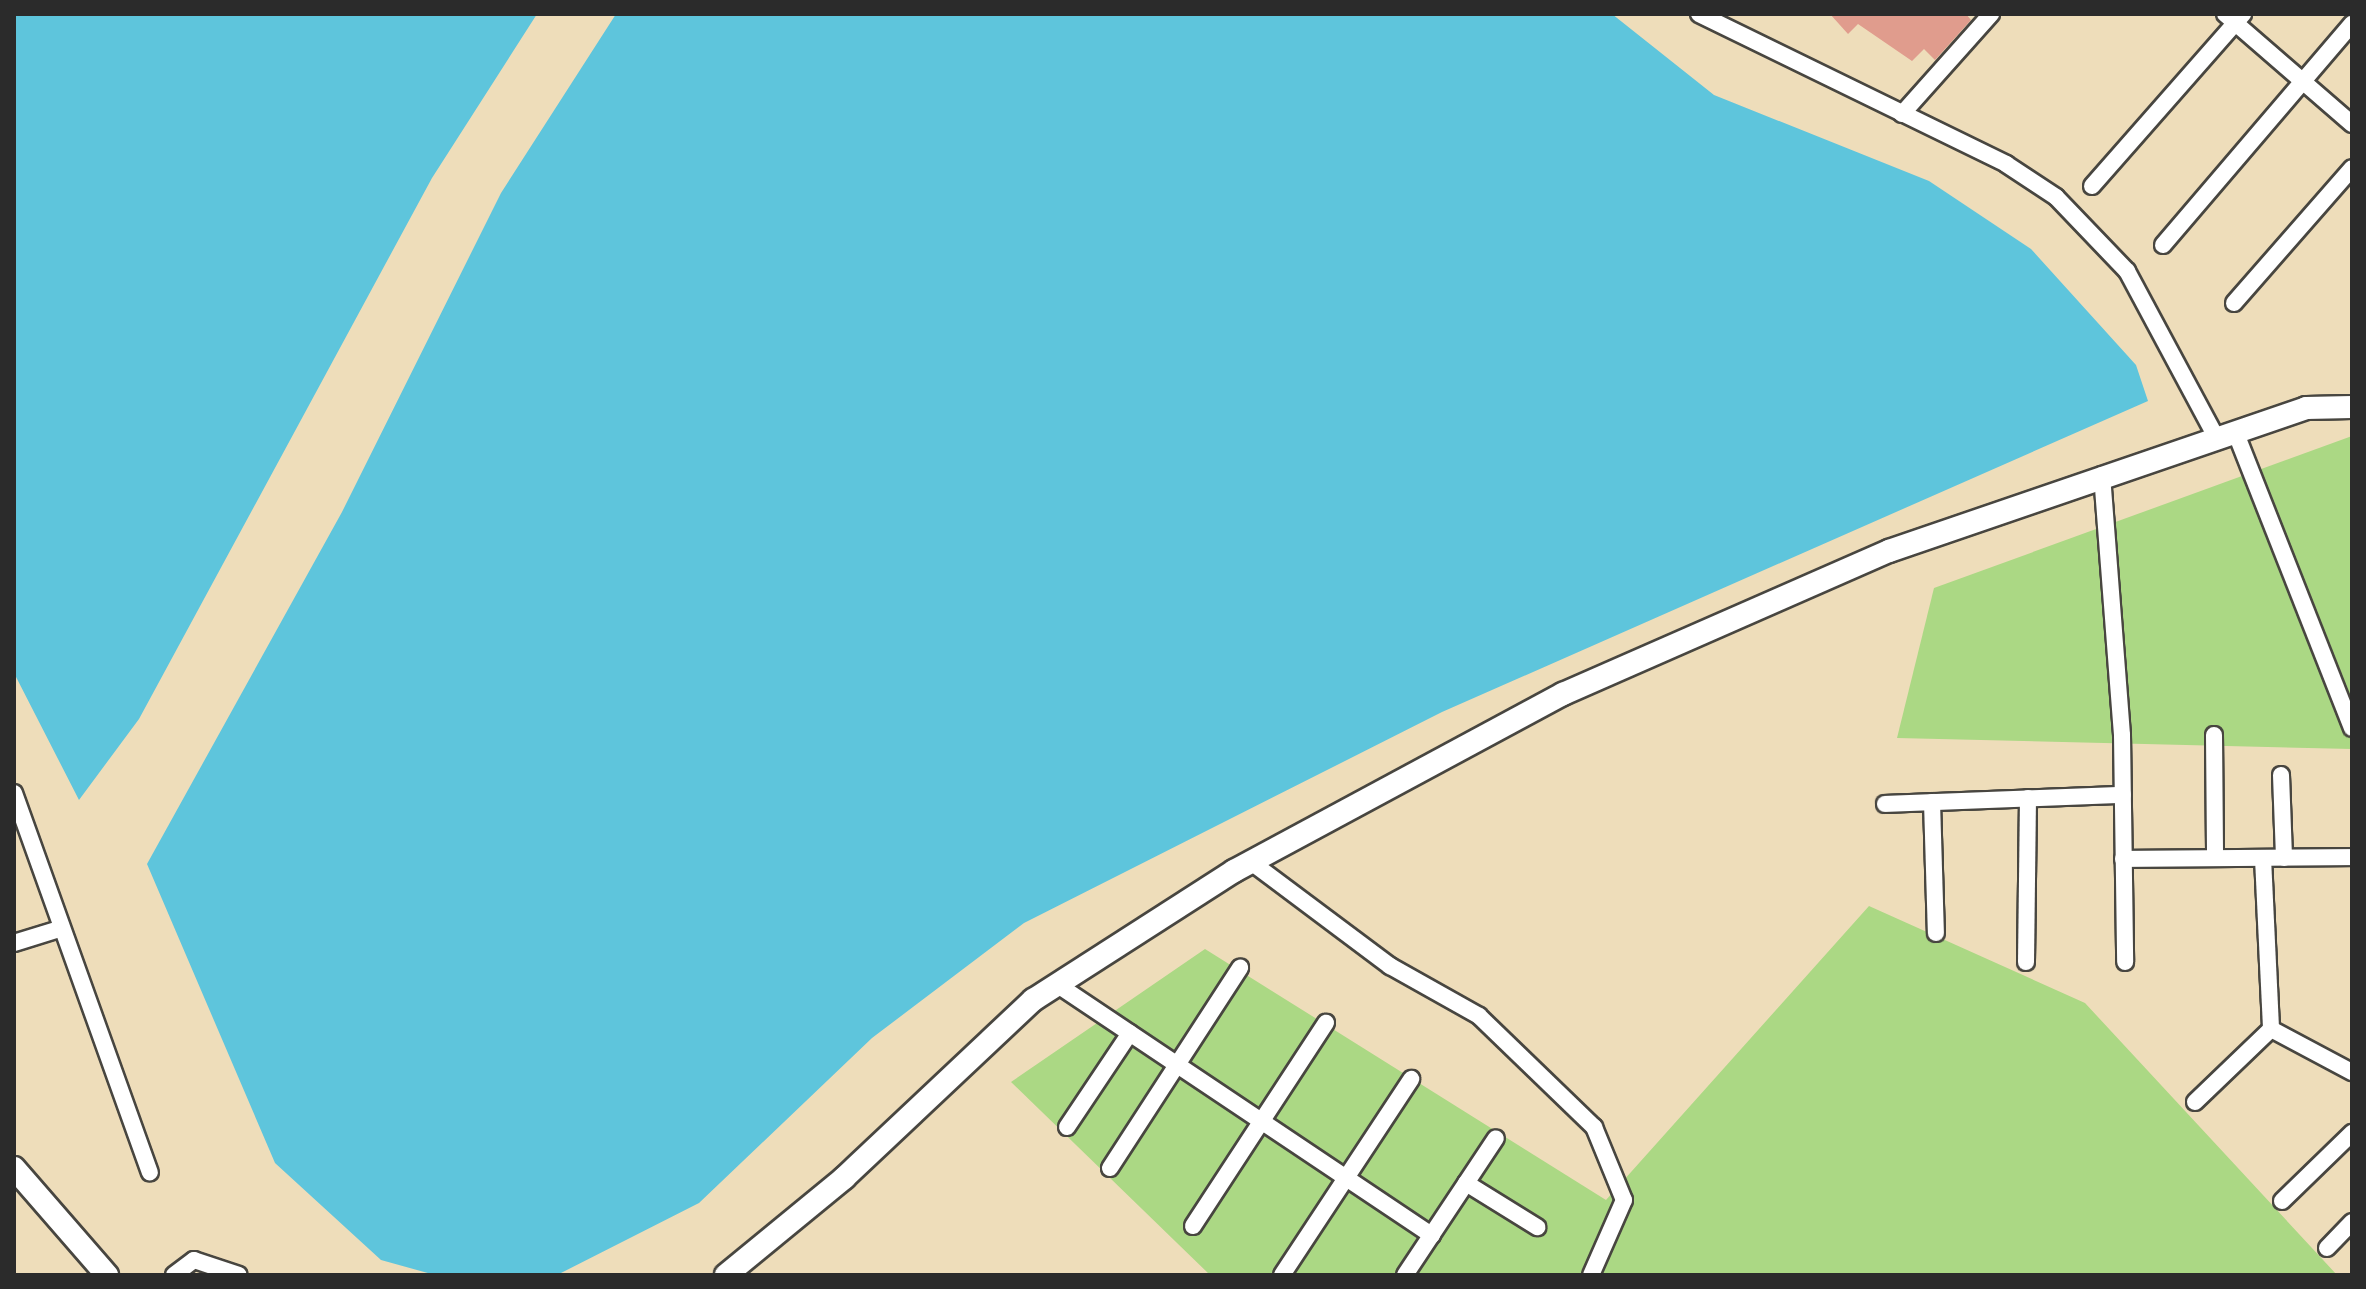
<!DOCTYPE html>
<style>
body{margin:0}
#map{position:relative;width:2366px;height:1289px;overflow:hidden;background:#eeddba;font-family:Sriracha,sans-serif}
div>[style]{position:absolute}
.green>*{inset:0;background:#abd884}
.water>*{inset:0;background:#5ec5dc}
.building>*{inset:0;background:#e09c8d}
.roads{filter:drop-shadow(2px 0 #484640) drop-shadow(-2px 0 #484640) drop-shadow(0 2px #484640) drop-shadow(0 -2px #484640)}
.street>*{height:16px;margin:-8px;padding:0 8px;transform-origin:8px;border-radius:8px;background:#fff}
.secondary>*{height:22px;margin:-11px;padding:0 11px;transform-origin:11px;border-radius:11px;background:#fff}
span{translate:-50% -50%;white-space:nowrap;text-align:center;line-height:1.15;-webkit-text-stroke:6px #fcf5e5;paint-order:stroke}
.frame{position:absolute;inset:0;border:16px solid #2b2b2b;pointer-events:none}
</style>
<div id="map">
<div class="green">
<div style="clip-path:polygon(2352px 436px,2352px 749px,1897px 738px,1934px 588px)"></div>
<div style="clip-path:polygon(1869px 906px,2085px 1003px,2337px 1275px,1210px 1275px,1011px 1082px,1205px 949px,1606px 1200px)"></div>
</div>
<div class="water">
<div style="clip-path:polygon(14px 14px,537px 14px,432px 178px,139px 719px,79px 800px,14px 673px)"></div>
<div style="clip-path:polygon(616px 14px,1612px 14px,1714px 95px,1929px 181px,2031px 249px,2136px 365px,2148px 401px,1442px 712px,1024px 923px,872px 1038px,699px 1203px,557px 1275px,435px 1275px,381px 1260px,275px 1163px,147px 864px,342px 512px,501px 193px)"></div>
</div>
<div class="building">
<div style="clip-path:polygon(1830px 14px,1966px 14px,1971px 20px,1935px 60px,1924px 49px,1912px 61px,1858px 24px,1848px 34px)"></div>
</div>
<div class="roads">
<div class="street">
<div style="left:1699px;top:14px;width:342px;rotate:26deg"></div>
<div style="left:2006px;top:164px;width:60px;rotate:33.4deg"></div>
<div style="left:2056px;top:197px;width:103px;rotate:46.2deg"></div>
<div style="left:2127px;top:271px;width:188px;rotate:61.8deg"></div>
<div style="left:2225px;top:14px;width:168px;rotate:40.9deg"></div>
<div style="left:1902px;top:114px;width:134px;rotate:-48.3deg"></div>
<div style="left:2092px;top:186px;width:229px;rotate:-48.7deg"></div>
<div style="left:2163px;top:245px;width:291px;rotate:-49.5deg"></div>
<div style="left:2234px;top:303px;width:179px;rotate:-48.8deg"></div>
<div style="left:2235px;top:431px;width:319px;rotate:68.5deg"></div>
<div style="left:2102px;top:475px;width:261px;rotate:85.6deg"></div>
<div style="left:2122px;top:735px;width:227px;rotate:89.2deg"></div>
<div style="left:2214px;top:735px;width:123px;rotate:89.5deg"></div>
<div style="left:2281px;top:775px;width:83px;rotate:87.9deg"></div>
<div style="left:14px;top:793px;width:403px;rotate:70.3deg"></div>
<div style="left:1932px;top:802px;width:131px;rotate:88.3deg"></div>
<div style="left:1885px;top:804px;width:238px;rotate:-2.2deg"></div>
<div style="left:2263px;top:858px;width:171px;rotate:87.3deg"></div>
<div style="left:2271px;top:1029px;width:92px;rotate:28deg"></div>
<div style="left:2123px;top:859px;width:229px;rotate:-0.5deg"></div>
<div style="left:1251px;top:862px;width:174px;rotate:36.8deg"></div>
<div style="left:1390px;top:966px;width:102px;rotate:29.3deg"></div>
<div style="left:1479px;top:1016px;width:160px;rotate:44deg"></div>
<div style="left:1594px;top:1127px;width:79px;rotate:67.7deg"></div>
<div style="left:1624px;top:1200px;width:82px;rotate:113.7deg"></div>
<div style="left:14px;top:943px;width:47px;rotate:-17.3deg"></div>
<div style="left:2026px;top:962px;width:164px;rotate:-89.3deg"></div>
<div style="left:1058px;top:985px;width:450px;rotate:33.8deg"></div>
<div style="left:2195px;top:1102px;width:105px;rotate:-43.8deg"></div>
<div style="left:1067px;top:1127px;width:113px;rotate:-56.2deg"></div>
<div style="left:1110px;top:1168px;width:239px;rotate:-57deg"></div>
<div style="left:1466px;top:1183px;width:84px;rotate:31.8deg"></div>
<div style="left:2282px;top:1201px;width:98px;rotate:-44.2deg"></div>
<div style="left:1193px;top:1226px;width:243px;rotate:-56.8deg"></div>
<div style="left:2327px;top:1248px;width:36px;rotate:-46deg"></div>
<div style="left:174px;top:1275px;width:25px;rotate:-37deg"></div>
<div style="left:194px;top:1260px;width:47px;rotate:18.4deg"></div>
<div style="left:1282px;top:1275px;width:235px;rotate:-56.6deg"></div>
<div style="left:1405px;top:1275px;width:164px;rotate:-56.4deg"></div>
</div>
<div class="secondary">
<div style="left:14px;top:1168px;width:142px;rotate:49deg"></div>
<div style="left:726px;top:1275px;width:153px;rotate:-39.4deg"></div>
<div style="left:844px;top:1178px;width:260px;rotate:-43.3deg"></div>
<div style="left:1033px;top:1000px;width:239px;rotate:-32.7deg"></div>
<div style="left:1234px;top:871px;width:374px;rotate:-28.3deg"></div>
<div style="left:1563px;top:694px;width:356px;rotate:-23.7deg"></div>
<div style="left:1889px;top:551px;width:441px;rotate:-18.9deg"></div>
<div style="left:2306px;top:408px;width:46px;rotate:-1.2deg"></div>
</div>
</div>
<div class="frame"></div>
</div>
